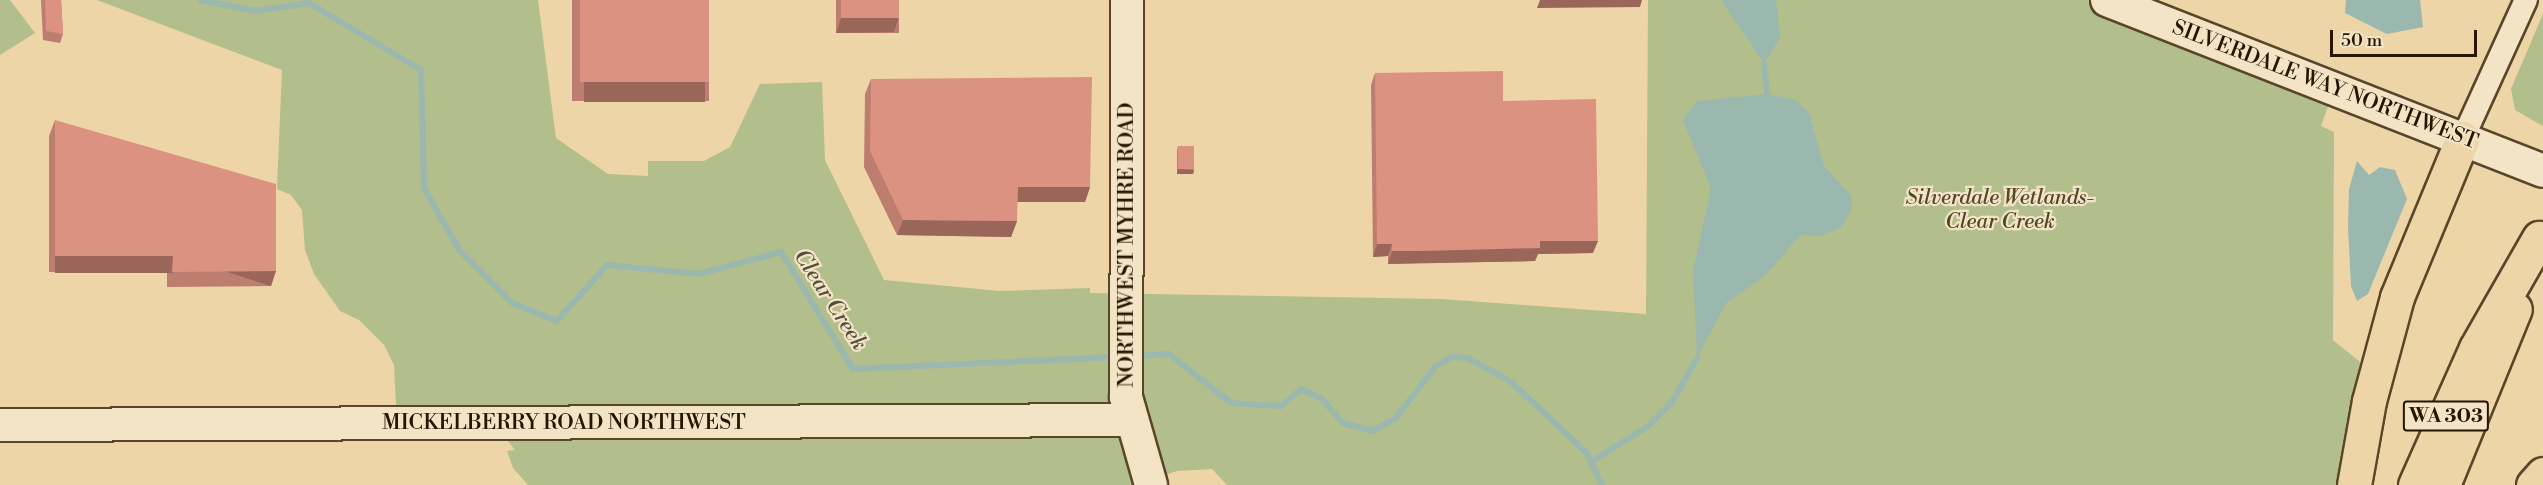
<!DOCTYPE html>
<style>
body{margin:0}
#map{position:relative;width:2543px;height:485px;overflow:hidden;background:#edd5a7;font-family:"Libre Bodoni",serif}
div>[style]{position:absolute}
.green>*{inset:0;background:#b2be8c}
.water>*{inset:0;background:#9ab8ae}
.stream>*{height:6px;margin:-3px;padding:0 3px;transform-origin:3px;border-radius:3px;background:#9ab8ae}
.roads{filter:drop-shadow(2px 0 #59452a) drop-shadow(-2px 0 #59452a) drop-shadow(0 2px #59452a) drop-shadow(0 -2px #59452a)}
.street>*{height:22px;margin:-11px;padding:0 11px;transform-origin:11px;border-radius:11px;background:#f3e4c6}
.secondary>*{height:32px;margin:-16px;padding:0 16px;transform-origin:16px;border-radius:16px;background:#f3e4c6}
.highway>*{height:33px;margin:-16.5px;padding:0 16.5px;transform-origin:16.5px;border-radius:16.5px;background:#edd5a7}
.wall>*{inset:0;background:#bd7e6f;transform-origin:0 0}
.shaded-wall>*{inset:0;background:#9a665a;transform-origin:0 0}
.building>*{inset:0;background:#dc9281;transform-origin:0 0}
span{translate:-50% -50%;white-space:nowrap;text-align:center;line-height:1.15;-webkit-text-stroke:4.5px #f3e4c6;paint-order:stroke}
.shield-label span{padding:2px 4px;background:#f3e4c6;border:2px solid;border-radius:4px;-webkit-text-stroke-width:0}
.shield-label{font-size:20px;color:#281500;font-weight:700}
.street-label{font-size:21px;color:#281500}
.park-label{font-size:21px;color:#51482a;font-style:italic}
.water-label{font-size:22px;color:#504e3d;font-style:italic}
.scale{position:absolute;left:2330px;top:30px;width:147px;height:27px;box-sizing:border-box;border:3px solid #281500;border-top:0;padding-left:8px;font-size:18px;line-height:21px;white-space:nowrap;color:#281500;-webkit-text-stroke:4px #f3e4c6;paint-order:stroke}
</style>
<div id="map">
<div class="green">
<div style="clip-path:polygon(0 0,10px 0,35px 33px,0 55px)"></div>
<div style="clip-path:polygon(97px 0,538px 0,556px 138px,608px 174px,648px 176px,648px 161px,704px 161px,730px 147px,760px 84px,822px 82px,825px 160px,884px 280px,1000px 291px,1090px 288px,1090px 293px,1441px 299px,1646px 314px,1648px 0,2107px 0,2334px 90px,2321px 126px,2334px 132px,2333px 340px,2360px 362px,2346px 485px,1227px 485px,1212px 469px,1177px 471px,1150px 480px,1151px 485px,528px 485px,513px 468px,507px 451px,515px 450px,493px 422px,397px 423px,394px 365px,384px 345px,359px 320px,340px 311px,314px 274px,305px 250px,302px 210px,291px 195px,277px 189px,282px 70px)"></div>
<div style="clip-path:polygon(2543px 14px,2543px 126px,2515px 110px,2511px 89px)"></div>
</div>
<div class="water">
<div style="clip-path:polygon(1721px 0,1776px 0,1780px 38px,1764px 63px)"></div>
<div style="clip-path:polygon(2346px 0,2420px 0,2423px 27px,2387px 34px,2345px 13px)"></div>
<div style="clip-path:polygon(1767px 94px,1796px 100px,1809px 113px,1824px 166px,1851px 195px,1852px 207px,1842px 227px,1821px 236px,1800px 235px,1766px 275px,1726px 303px,1697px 358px,1693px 270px,1711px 189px,1683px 120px,1697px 101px)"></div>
<div style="clip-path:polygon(2357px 161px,2369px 175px,2380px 167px,2395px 170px,2407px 199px,2368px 294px,2357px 301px,2351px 286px,2348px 227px,2349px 189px)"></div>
</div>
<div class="stream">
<div style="left:201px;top:0;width:55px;rotate:11.5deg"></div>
<div style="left:255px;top:11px;width:55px;rotate:-8.4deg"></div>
<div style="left:309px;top:3px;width:131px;rotate:30.9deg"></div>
<div style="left:421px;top:70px;width:118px;rotate:88.5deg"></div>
<div style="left:424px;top:188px;width:73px;rotate:60.3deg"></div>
<div style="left:460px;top:251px;width:74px;rotate:45deg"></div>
<div style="left:512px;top:303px;width:48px;rotate:21.8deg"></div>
<div style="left:557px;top:321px;width:75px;rotate:-48.2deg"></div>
<div style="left:607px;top:265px;width:92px;rotate:5.6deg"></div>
<div style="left:699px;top:274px;width:85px;rotate:-15deg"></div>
<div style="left:781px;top:252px;width:137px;rotate:58.4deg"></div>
<div style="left:853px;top:369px;width:264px;rotate:-2.6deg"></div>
<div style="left:1764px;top:63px;width:31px;rotate:84deg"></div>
<div style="left:1136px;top:356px;width:33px;rotate:-3deg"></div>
<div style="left:1169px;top:354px;width:79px;rotate:38.3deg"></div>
<div style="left:1231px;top:403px;width:50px;rotate:3.4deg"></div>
<div style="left:1281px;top:406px;width:26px;rotate:-40deg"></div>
<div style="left:1301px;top:389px;width:23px;rotate:25deg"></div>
<div style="left:1322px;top:399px;width:32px;rotate:49deg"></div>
<div style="left:1343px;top:423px;width:30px;rotate:15deg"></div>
<div style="left:1372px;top:431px;width:26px;rotate:-28deg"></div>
<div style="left:1395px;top:419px;width:67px;rotate:-52.3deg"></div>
<div style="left:1436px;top:366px;width:18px;rotate:-29deg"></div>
<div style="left:1452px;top:357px;width:16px;rotate:4deg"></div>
<div style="left:1468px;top:358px;width:48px;rotate:28.7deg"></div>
<div style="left:1510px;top:381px;width:104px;rotate:43.1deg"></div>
<div style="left:1586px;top:452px;width:37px;rotate:64deg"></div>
<div style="left:1591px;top:462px;width:66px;rotate:-32deg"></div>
<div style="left:1647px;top:427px;width:35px;rotate:-45deg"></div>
<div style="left:1672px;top:402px;width:51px;rotate:-60.4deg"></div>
</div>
<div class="roads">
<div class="street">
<div style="left:2463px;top:138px;width:152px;rotate:-65.5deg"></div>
</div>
<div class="secondary">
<div style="left:1127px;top:0;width:397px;rotate:90.1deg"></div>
<div style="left:1126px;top:397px;width:91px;rotate:74.1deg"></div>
<div style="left:2107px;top:0;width:468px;rotate:21.4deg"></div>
<div style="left:0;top:425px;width:1128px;rotate:-0.25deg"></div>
</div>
<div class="highway">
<div style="left:2354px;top:485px;width:85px;rotate:-79.9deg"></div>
<div style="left:2369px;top:401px;width:108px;rotate:-74.9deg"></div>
<div style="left:2397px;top:297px;width:172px;rotate:-67.5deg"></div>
<div style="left:2415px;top:485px;width:150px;rotate:-66deg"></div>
<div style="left:2476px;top:348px;width:127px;rotate:-60.2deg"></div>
<div style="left:2443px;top:485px;width:190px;rotate:-67.8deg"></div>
<div style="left:2533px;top:485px;width:15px;rotate:-48deg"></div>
</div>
</div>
<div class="wall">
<div style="clip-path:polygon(41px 0,61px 0,63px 34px,60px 43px,43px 40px)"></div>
<div style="left:572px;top:0;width:137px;height:101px"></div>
<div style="left:836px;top:0;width:63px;height:33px"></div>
<div style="clip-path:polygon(1375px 73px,1503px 101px,1593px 253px,1538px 254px,1535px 261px,1418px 263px,1388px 264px,1388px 256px,1373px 257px,1371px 85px)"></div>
<div style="clip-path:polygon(871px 79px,1090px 187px,1085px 202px,1017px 202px,1017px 221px,1011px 237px,897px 235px,864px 167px,865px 94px)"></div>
<div style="clip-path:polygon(55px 120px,271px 286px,167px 287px,167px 272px,49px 272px,49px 136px)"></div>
<div style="clip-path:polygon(1178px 146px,1194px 170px,1193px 174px,1177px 174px,1177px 151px)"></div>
</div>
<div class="shaded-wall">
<div style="clip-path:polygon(1540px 0,1642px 0,1640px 7px,1537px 8px)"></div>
<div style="clip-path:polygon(899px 17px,894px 32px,836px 33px,841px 18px)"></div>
<div style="left:584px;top:82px;width:121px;height:20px"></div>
<div style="clip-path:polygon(1178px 169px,1194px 170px,1193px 174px,1177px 174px)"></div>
<div style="clip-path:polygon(1018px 187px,1090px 187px,1085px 202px,1012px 202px)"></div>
<div style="clip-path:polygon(903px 220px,1017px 221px,1011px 237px,897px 235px)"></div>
<div style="clip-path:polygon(1540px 241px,1598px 241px,1593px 253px,1538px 254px,1535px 261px,1388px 264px,1392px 251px)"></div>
<div style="clip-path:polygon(1377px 244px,1392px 244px,1388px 256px,1373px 257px)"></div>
<div style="left:55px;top:256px;width:118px;height:17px"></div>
<div style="left:276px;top:271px;width:16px;height:104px;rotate:108deg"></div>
</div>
<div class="building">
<div style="clip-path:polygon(45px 0,61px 0,63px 34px,46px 31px)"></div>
<div style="left:580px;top:0;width:129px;height:82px"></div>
<div style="left:841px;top:0;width:58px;height:18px"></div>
<div style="clip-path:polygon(1503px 71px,1503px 101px,1596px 99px,1598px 241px,1540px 241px,1540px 248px,1422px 251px,1392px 251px,1392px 244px,1377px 244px,1375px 73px)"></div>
<div style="clip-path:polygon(1092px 77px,1090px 187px,1018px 187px,1017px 221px,903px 220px,870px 151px,871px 79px)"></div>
<div style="clip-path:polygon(55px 120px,276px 184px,276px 271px,172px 272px,173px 256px,55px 256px)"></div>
<div style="left:1178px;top:146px;width:16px;height:23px"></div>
</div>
<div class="shield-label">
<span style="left:2446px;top:416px">WA 303</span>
</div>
<div class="street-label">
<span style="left:2325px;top:85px;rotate:21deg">SILVERDALE WAY NORTHWEST</span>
<span style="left:1127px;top:245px;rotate:-90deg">NORTHWEST MYHRE ROAD</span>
<span style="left:564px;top:423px">MICKELBERRY ROAD NORTHWEST</span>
</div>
<div class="park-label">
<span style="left:2000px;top:210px">Silverdale Wetlands-<br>Clear Creek</span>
</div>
<div class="water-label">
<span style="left:830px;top:300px;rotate:57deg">Clear Creek</span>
</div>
<div class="scale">50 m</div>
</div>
